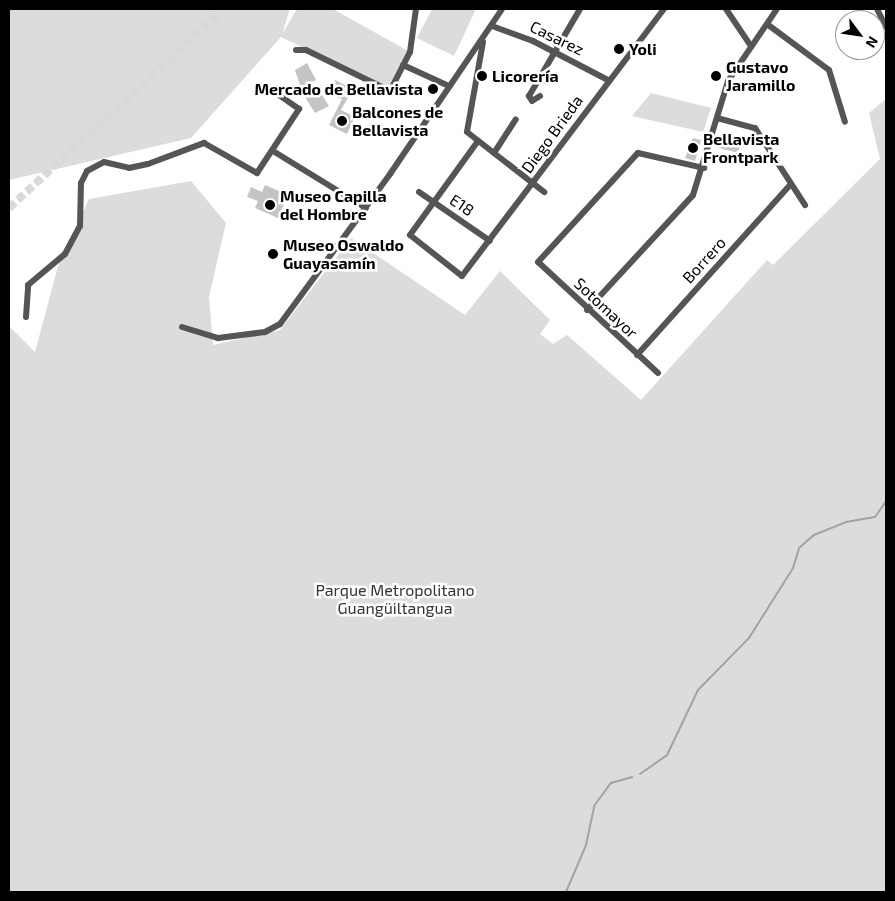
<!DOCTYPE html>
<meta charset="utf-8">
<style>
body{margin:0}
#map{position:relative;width:895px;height:901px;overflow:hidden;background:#fff;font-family:"Exo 2",sans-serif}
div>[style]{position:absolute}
.green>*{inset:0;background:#dcdcdc}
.stream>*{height:2px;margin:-1px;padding:0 1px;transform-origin:1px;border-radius:1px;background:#a3a3a3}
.building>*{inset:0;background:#c4c4c4;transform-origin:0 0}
.major-tunnel>*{height:8px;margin-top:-4px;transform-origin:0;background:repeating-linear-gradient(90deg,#d9d9d9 0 8px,transparent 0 12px)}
.minor>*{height:6px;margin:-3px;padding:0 3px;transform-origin:3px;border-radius:3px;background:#555}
.dots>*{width:14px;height:14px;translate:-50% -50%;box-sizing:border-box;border:2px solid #fff;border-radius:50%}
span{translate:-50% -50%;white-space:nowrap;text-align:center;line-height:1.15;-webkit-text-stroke:5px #fff;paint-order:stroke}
.street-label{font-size:16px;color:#000}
.poi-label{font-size:16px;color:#000;font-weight:700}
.left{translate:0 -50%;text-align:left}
.right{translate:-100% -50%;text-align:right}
.park-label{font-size:16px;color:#333}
.frame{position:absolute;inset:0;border:10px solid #000;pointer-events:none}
.north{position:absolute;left:835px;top:10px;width:50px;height:50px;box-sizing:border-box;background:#fff;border:1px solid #999;border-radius:50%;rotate:121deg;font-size:14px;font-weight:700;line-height:20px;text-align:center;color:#000}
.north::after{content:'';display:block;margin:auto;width:18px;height:22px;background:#000;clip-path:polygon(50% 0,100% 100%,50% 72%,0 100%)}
</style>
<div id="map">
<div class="green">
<div style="clip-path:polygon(9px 9px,290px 9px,282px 34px,297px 9px,333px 9px,410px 52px,389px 90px,281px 37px,191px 138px,9px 180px)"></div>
<div style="clip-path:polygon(432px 9px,476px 9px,454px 56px,417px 38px)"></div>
<div style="clip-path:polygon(651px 93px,711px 108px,703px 132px,632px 116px)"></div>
<div style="clip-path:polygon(886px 99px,886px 892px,9px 892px,9px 326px,35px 352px,58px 266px,89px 199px,191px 181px,226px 223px,209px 297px,213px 345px,280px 330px,351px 238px,465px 315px,500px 271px,550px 320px,540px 334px,553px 344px,567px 335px,641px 400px,767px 260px,773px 265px,880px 159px,869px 113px)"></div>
</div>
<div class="stream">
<div style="left:640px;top:774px;width:33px;rotate:-35deg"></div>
<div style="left:667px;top:755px;width:72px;rotate:-64.5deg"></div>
<div style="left:698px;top:690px;width:73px;rotate:-45.6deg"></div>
<div style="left:749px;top:638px;width:83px;rotate:-57.8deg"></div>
<div style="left:793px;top:568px;width:21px;rotate:-73deg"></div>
<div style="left:799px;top:548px;width:20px;rotate:-41deg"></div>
<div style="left:814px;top:535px;width:35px;rotate:-22deg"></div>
<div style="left:846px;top:522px;width:29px;rotate:-10deg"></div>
<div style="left:875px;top:517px;width:19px;rotate:-55deg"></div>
<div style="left:566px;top:892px;width:51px;rotate:-66.9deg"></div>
<div style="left:586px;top:845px;width:40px;rotate:-78deg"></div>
<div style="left:594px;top:806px;width:29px;rotate:-54deg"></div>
<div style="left:611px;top:783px;width:22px;rotate:-16deg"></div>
</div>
<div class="building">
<div style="clip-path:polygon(307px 63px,316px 80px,301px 88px,295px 70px)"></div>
<div style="clip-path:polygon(335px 80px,353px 89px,341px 110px,355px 117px,347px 134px,329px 125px,342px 99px,327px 94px)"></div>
<div style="clip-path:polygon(319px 90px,329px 106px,315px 113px,305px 97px)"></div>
<div style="clip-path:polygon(693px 138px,701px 140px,695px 161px,685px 158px)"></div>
<div style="left:721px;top:140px;width:20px;height:8px;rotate:15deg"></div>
<div style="clip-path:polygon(265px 185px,288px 195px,278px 218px,255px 208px,258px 201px,247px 197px,251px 187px,262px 192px)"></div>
</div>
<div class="major-tunnel">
<div style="left:9px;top:208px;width:293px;rotate:-42.8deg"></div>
</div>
<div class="minor">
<div style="left:726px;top:9px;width:45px;rotate:56deg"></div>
<div style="left:877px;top:9px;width:20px;rotate:63deg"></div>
<div style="left:767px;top:24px;width:77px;rotate:36.6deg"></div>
<div style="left:829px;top:70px;width:54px;rotate:72.9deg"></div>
<div style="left:492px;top:26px;width:44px;rotate:20.1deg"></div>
<div style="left:533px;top:41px;width:85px;rotate:27.5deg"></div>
<div style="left:483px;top:42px;width:91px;rotate:100.1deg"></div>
<div style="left:467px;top:132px;width:98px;rotate:37.9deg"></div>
<div style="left:296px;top:50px;width:10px"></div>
<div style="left:306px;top:50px;width:93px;rotate:26deg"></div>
<div style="left:390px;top:91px;width:44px;rotate:-62.9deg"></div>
<div style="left:410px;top:52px;width:43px;rotate:-82.1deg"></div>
<div style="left:403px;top:65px;width:51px;rotate:24.5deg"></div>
<div style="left:540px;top:96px;width:9px;rotate:148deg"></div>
<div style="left:532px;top:101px;width:6px;rotate:-121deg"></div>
<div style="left:529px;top:96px;width:101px;rotate:-59.6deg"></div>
<div style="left:717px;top:118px;width:39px;rotate:15deg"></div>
<div style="left:755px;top:128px;width:92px;rotate:57deg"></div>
<div style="left:478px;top:141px;width:116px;rotate:125.9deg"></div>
<div style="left:410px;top:235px;width:66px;rotate:38.3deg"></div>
<div style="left:462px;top:276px;width:335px;rotate:-52.9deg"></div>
<div style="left:273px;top:151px;width:109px;rotate:31.5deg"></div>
<div style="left:494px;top:153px;width:40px;rotate:-57.1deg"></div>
<div style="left:419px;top:192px;width:86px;rotate:34.6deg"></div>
<div style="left:587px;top:310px;width:156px;rotate:-47.3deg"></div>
<div style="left:693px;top:195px;width:119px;rotate:-72.9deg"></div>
<div style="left:728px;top:81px;width:87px;rotate:-55.8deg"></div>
<div style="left:26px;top:317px;width:32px;rotate:-86deg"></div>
<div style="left:28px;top:285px;width:48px;rotate:-40deg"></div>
<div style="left:65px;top:254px;width:32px;rotate:-62deg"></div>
<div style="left:80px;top:226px;width:43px;rotate:-88.7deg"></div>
<div style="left:81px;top:183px;width:13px;rotate:-63deg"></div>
<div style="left:87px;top:171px;width:19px;rotate:-28deg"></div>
<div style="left:104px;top:162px;width:26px;rotate:13deg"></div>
<div style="left:129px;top:168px;width:19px;rotate:-12deg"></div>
<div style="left:148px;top:164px;width:60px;rotate:-20.6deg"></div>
<div style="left:204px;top:143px;width:61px;rotate:29.5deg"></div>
<div style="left:257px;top:173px;width:77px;rotate:-56.7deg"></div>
<div style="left:299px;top:109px;width:29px;rotate:-145deg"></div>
<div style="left:182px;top:327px;width:38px;rotate:17deg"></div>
<div style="left:218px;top:338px;width:47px;rotate:-7.3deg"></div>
<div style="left:265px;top:332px;width:17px;rotate:-28deg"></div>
<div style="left:280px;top:324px;width:186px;rotate:-53.7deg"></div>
<div style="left:390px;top:174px;width:199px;rotate:-55.8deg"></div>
<div style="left:637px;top:355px;width:230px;rotate:-48deg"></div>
<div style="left:658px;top:373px;width:163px;rotate:-137.2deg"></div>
<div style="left:538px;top:262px;width:148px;rotate:-47.5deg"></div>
<div style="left:638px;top:153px;width:68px;rotate:12.8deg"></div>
</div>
<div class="dots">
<div style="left:619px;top:49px;background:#000"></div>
<div style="left:482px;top:76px;background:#000"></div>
<div style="left:716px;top:76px;background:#000"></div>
<div style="left:433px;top:89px;background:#000"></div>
<div style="left:342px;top:121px;background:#000"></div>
<div style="left:693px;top:148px;background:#000"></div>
<div style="left:270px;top:205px;background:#000"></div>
<div style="left:273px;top:254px;background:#000"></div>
</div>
<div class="street-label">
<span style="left:557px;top:38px;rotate:26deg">Casarez</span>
<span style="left:552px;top:134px;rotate:-54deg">Diego Brieda</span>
<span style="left:462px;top:205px;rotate:34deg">E18</span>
<span style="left:704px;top:260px;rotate:-48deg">Borrero</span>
<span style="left:606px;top:308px;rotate:43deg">Sotomayor</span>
</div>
<div class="poi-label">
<span class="left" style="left:629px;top:49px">Yoli</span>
<span class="left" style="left:726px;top:76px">Gustavo<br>Jaramillo</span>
<span class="left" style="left:492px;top:76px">Licorería</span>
<span class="right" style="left:423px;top:89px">Mercado de Bellavista</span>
<span class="left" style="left:352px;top:121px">Balcones de<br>Bellavista</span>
<span class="left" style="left:703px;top:148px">Bellavista<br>Frontpark</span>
<span class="left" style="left:280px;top:205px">Museo Capilla<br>del Hombre</span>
<span class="left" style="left:283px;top:254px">Museo Oswaldo<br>Guayasamín</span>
</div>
<div class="park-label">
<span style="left:395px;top:599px">Parque Metropolitano<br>Guangüiltangua</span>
</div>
<div class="frame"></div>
<div class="north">N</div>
</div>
